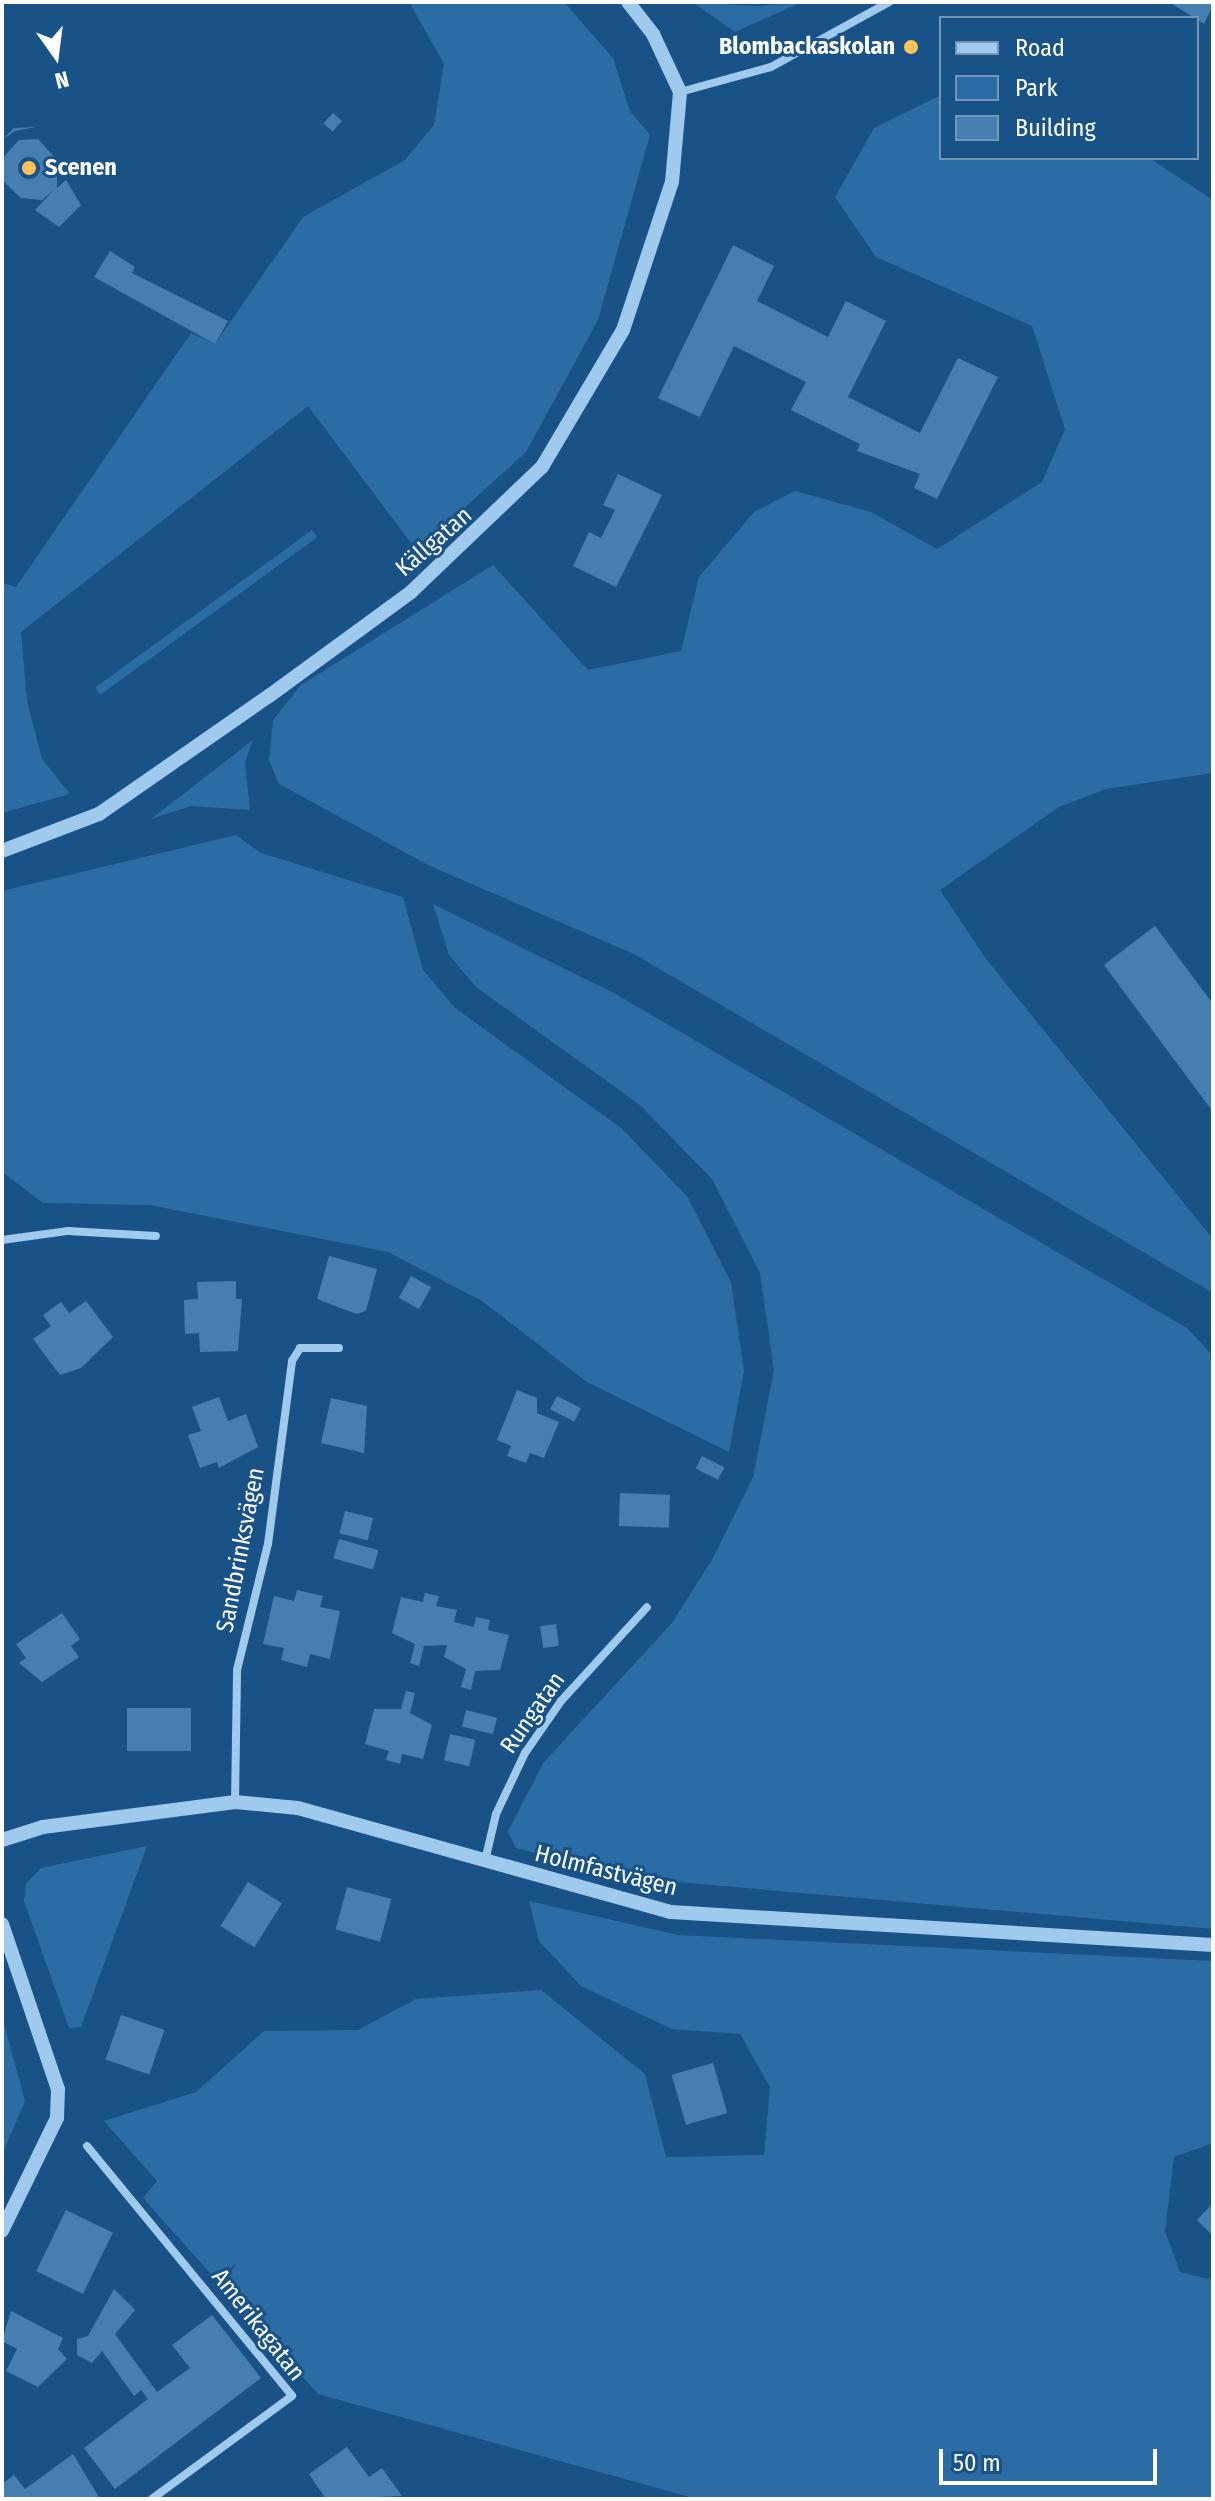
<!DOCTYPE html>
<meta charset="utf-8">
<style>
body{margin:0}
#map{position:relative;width:1215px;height:2501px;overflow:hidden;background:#195286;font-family:"Fira Sans Condensed",sans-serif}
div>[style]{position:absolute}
.green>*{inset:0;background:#2b6ca4;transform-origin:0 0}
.building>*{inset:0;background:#457fb2;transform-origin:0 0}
.minor>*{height:8px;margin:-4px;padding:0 4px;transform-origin:4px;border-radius:4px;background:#9fc9ed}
.tertiary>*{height:14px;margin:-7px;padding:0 7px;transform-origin:7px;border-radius:7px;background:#9fc9ed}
.dots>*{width:22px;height:22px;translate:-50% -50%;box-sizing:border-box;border:4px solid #195286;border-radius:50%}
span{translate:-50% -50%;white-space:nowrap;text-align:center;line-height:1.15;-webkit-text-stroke:6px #195286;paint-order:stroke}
.poi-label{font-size:24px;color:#fff;font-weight:700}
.right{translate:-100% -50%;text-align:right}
.left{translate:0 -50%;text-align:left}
.street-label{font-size:24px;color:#fff}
.frame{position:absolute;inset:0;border:4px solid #fff;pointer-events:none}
.legend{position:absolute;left:939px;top:16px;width:260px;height:144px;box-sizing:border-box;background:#195286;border:2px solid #7597b6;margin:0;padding:10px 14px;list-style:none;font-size:24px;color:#fff}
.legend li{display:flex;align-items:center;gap:16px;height:40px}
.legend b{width:40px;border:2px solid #7597b6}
.north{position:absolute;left:16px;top:16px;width:80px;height:80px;-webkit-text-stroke:6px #195286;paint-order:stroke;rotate:166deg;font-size:22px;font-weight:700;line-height:32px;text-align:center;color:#fff}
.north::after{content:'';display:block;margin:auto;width:28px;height:36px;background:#fff;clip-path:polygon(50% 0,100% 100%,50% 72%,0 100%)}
.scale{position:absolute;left:939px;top:2449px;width:218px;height:36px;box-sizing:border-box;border:4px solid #fff;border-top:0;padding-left:10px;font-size:24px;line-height:28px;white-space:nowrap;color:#fff;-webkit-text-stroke:6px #195286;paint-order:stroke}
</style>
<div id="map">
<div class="green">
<div style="clip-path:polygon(409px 2px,564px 2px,613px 58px,630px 111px,650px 135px,598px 320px,526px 452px,417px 551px,308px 406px,21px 632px,27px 701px,42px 759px,70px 794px,2px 813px,2px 583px,16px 587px,191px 333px,215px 344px,303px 217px,405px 160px,434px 125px,444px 64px)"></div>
<div style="clip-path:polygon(692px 2px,758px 6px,802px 2px,735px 32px)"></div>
<div style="clip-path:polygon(941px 95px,941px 158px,1149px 158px,1213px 200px,1213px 773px,1106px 789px,1059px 807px,940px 890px,986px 959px,1213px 1239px,1213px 1293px,634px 954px,430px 866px,279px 784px,269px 760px,273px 720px,301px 685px,493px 565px,588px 670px,681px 651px,699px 577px,754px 512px,795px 491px,871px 512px,937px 549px,1042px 482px,1065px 429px,1032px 326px,876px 257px,835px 197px,874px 128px)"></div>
<div style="left:312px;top:530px;width:9px;height:268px;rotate:54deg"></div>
<div style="clip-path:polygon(253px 740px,245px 762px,250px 810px,191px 806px,151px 819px)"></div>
<div style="clip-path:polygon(236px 835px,261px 853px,403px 897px,423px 970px,455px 1008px,621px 1128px,687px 1196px,731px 1282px,744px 1371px,729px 1452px,587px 1382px,482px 1301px,388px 1252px,150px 1205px,43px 1203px,2px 1172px,2px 891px)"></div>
<div style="clip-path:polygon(433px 904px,614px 993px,1187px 1328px,1213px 1356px,1213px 1929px,632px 1878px,516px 1848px,508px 1831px,544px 1762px,672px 1623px,713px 1558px,753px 1477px,774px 1370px,760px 1273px,712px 1179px,640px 1105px,476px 987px,449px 955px)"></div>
<div style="clip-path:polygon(147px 1846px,81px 2027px,69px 2028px,24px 1901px,26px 1884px,41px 1868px)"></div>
<div style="clip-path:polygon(529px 1901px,678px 1935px,1213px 1961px,1213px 2143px,1174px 2157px,1165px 2231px,1180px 2272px,1213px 2280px,1213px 2499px,697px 2499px,318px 2394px,143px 2198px,157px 2181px,104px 2121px,196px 2092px,264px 2031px,358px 2030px,416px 1999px,541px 1990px,645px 2074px,666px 2157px,764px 2155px,770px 2087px,740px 2034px,672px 2029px,581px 1986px,539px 1941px)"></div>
<div style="clip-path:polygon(2px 2016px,25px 2101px,2px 2155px)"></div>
</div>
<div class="building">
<div style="clip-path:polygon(1169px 2px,1213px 2px,1213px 5px,1204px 24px)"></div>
<div style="left:333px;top:113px;width:12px;height:14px;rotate:42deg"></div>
<div style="clip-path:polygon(36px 127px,15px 131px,2px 140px,14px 128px)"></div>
<div style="clip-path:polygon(38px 139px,57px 160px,57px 188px,66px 180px,81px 205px,59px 227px,35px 210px,54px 190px,42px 200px,21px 198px,3px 181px,2px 159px,19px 140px)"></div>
<div style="clip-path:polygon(733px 245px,774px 266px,757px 301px,828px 337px,846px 301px,886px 321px,848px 397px,920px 433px,958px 358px,998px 377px,937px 499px,914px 488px,920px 474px,857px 451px,860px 444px,791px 410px,806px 382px,734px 346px,700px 417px,658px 398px)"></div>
<div style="clip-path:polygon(110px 251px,135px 267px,132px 273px,228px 321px,215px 344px,94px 277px)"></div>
<div style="clip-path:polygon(618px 474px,662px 495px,616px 587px,573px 566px,589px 532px,601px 538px,615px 510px,603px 505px)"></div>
<div style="clip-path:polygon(1155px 926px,1213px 1004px,1213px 1112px,1104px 965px)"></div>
<div style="clip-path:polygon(329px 1256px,377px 1269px,366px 1311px,356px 1314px,317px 1299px)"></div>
<div style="left:411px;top:1276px;width:23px;height:25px;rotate:29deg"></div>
<div style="clip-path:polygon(236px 1281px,236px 1299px,242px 1299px,238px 1351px,200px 1352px,199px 1333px,185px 1334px,184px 1300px,198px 1299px,197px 1282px)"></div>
<div style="clip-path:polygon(86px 1301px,113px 1337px,81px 1368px,60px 1375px,33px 1339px,51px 1326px,43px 1315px,61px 1302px,69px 1313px)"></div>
<div style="clip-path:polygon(517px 1390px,537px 1398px,537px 1413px,559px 1422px,544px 1458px,530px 1453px,526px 1463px,507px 1456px,511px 1446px,497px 1440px)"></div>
<div style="left:557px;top:1396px;width:27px;height:15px;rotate:27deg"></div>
<div style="clip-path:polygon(219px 1397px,228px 1421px,246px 1414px,258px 1447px,219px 1468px,217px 1462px,200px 1468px,188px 1435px,201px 1431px,192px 1407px)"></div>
<div style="clip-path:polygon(331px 1398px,367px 1406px,364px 1453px,321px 1443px)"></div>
<div style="left:702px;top:1456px;width:25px;height:14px;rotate:27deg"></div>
<div style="left:620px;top:1493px;width:50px;height:33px;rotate:2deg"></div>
<div style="left:345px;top:1511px;width:29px;height:23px;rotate:14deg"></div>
<div style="left:339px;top:1539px;width:41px;height:20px;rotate:16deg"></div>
<div style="clip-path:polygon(297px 1590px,323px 1596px,320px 1607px,340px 1611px,330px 1659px,310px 1654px,307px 1667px,281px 1660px,284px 1648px,263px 1644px,274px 1596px,294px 1601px)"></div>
<div style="clip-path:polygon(425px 1593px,439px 1596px,436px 1606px,457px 1610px,454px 1622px,474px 1627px,476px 1617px,490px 1620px,488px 1630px,509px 1635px,500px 1670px,475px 1671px,471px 1690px,461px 1687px,466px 1669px,444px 1657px,447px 1645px,424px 1646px,419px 1666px,410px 1663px,415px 1644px,392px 1633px,401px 1597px,423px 1602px)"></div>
<div style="clip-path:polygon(62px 1613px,80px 1639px,71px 1646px,79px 1657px,42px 1682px,19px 1663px,26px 1658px,16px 1644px)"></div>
<div style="left:556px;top:1624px;width:22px;height:16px;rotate:82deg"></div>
<div style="clip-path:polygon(406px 1691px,415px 1693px,410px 1713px,432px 1725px,423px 1759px,402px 1754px,400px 1764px,386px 1760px,389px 1751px,365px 1744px,374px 1709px,401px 1709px)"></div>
<div style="left:127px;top:1708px;width:64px;height:43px"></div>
<div style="left:466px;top:1710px;width:32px;height:17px;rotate:14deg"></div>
<div style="left:450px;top:1734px;width:26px;height:27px;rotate:13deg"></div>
<div style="left:248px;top:1882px;width:40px;height:52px;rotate:32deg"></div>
<div style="left:347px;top:1887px;width:46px;height:44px;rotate:15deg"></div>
<div style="left:121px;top:2015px;width:46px;height:47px;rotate:19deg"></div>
<div style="left:713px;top:2063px;width:52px;height:43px;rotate:74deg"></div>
<div style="clip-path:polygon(1213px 2203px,1213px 2236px,1197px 2220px)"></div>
<div style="left:66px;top:2210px;width:52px;height:68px;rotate:26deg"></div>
<div style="clip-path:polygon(114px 2289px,135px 2310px,115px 2334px,157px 2392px,190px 2368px,172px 2345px,212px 2315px,261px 2378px,115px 2489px,84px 2448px,148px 2399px,141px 2390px,134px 2396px,102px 2351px,92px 2363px,77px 2355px,77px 2339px,88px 2336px)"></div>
<div style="clip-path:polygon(11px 2311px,63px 2338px,58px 2349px,67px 2359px,38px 2387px,6px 2371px,17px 2349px,2px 2341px)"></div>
<div style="clip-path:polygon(347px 2447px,369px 2477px,382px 2468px,402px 2496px,326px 2499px,309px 2474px)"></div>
<div style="clip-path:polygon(73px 2454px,100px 2499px,2px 2499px,2px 2484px,14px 2475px,25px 2489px)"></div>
</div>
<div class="minor">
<div style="left:680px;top:92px;width:94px;rotate:-15.4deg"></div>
<div style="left:771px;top:67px;width:135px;rotate:-28.8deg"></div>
<div style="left:2px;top:1240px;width:67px;rotate:-7.8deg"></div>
<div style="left:68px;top:1231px;width:88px;rotate:3.3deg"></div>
<div style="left:235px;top:1802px;width:132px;rotate:-89.1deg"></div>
<div style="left:237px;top:1670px;width:130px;rotate:-76.2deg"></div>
<div style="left:268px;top:1544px;width:185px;rotate:-82.5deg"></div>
<div style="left:292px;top:1361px;width:15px;rotate:-58deg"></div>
<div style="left:300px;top:1348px;width:39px"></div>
<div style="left:485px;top:1861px;width:48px;rotate:-76.8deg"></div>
<div style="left:496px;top:1814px;width:68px;rotate:-64.6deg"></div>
<div style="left:525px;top:1753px;width:63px;rotate:-55.3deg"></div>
<div style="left:561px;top:1701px;width:127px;rotate:-47.5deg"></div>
<div style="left:87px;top:2146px;width:323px;rotate:50.6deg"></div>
<div style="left:292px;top:2396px;width:174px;rotate:143.7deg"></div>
</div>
<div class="tertiary">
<div style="left:2px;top:851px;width:104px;rotate:-20.9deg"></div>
<div style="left:99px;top:814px;width:207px;rotate:-34.8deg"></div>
<div style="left:269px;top:696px;width:176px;rotate:-36.2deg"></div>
<div style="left:411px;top:592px;width:181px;rotate:-43.7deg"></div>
<div style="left:542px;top:467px;width:159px;rotate:-59.4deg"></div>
<div style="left:623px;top:330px;width:156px;rotate:-71.7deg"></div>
<div style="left:672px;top:182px;width:90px;rotate:-84.9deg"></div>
<div style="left:680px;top:92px;width:64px;rotate:-115deg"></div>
<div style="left:653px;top:34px;width:41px;rotate:-128deg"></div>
<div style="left:2px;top:1840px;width:43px;rotate:-17.6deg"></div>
<div style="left:43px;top:1827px;width:194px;rotate:-7.4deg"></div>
<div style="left:235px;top:1802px;width:63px;rotate:5.4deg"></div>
<div style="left:298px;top:1808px;width:387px;rotate:15.6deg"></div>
<div style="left:671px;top:1912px;width:543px;rotate:3.48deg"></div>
<div style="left:2px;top:1924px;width:174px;rotate:71.3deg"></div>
<div style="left:58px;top:2089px;width:29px;rotate:92deg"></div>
<div style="left:57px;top:2118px;width:126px;rotate:116deg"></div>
</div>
<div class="dots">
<div style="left:911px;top:47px;background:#ffc15b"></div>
<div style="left:29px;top:168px;background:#ffc15b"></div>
</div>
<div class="poi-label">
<span class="right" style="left:895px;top:47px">Blombackaskolan</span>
<span class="left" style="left:45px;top:168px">Scenen</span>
</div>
<div class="street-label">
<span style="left:434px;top:542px;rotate:-41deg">Källgatan</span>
<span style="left:241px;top:1550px;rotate:-79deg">Sandbrinksvägen</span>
<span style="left:533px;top:1713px;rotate:-55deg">Rungatan</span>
<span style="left:606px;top:1871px;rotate:14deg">Holmfastvägen</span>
<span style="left:258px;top:2325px;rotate:52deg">Amerikagatan</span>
</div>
<div class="frame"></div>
<ul class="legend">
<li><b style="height:10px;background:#9fc9ed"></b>Road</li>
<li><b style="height:22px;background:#2b6ca4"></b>Park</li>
<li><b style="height:22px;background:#457fb2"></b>Building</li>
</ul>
<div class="north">N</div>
<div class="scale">50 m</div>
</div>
